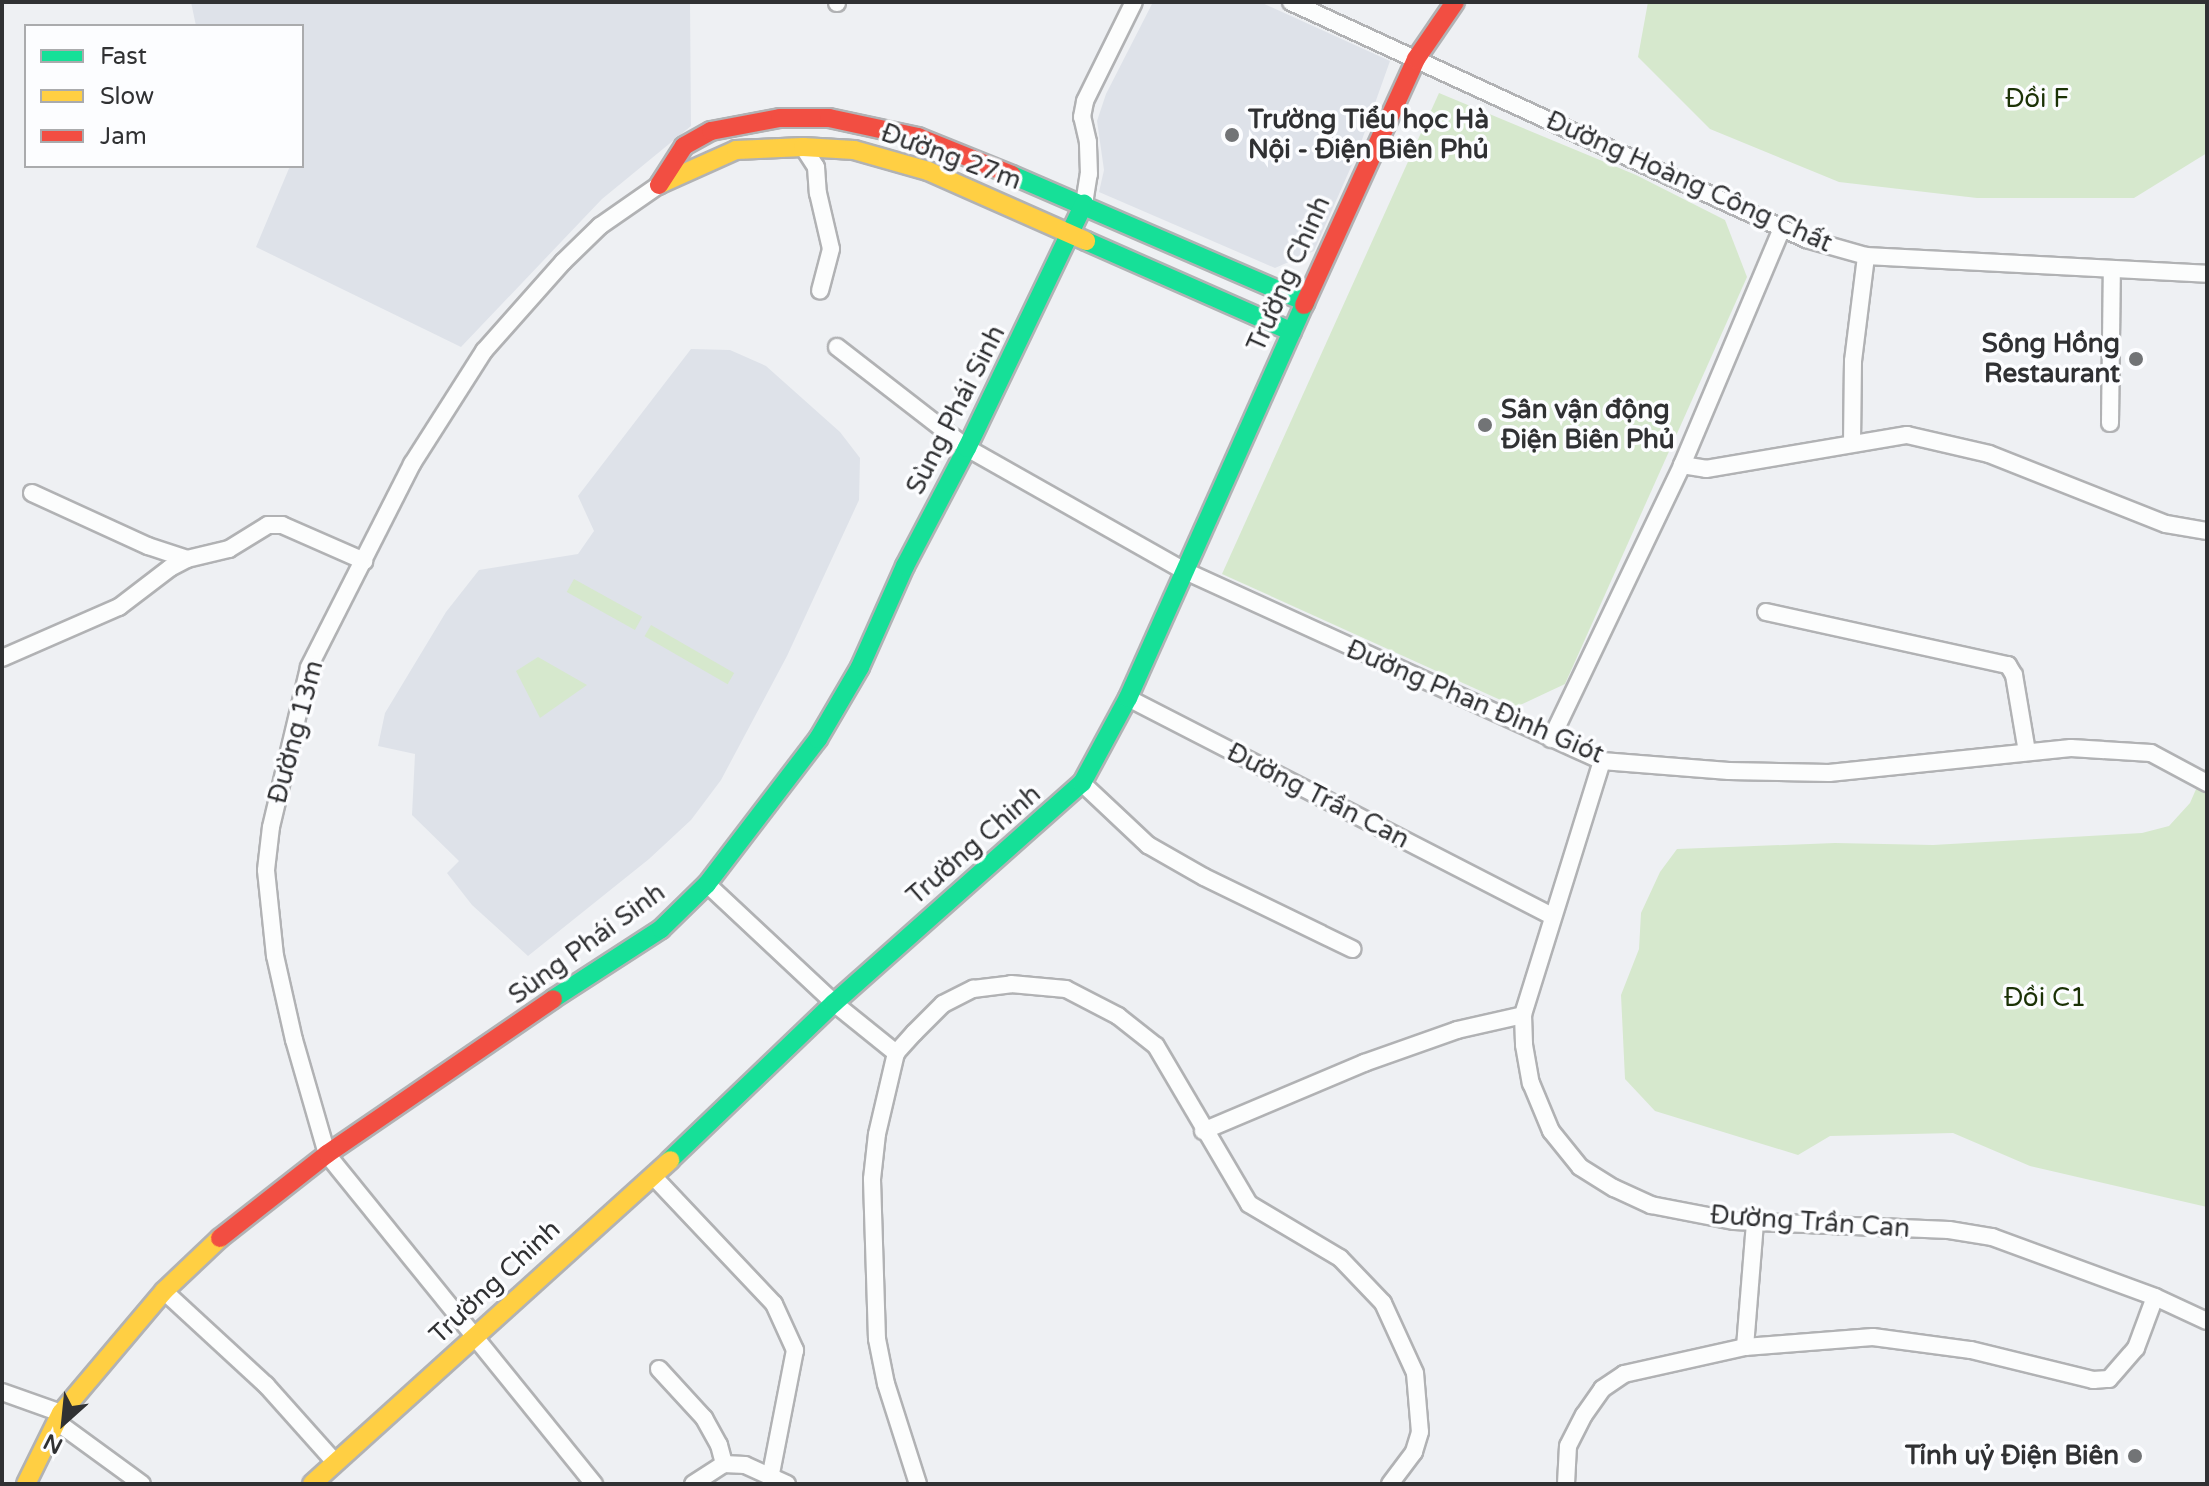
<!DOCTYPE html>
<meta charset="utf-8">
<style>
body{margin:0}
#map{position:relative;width:2209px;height:1486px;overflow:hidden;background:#eef0f3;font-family:"Varela Round",sans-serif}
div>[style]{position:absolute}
.built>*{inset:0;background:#dee2e9}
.green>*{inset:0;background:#d6e8cd;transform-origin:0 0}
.roads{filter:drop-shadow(2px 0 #b1b2b4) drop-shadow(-2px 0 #b1b2b4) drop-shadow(0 2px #b1b2b4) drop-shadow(0 -2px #b1b2b4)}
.street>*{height:16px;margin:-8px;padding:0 8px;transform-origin:8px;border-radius:8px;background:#fcfdfd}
.fast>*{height:18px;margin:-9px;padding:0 9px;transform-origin:9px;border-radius:9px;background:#16e098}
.slow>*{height:18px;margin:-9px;padding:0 9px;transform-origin:9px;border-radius:9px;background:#ffcf43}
.jam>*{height:18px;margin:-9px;padding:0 9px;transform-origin:9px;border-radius:9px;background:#f24e42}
.dots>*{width:22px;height:22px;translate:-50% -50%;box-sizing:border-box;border:4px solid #fcfdff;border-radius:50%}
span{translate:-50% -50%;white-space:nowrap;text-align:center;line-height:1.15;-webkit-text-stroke:7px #fcfdff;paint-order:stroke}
.park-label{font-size:26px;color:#1b3206}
.poi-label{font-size:26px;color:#303133;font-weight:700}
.left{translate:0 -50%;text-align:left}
.right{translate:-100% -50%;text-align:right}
.street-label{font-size:26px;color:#303133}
.frame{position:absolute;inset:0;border:4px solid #303133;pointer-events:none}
.legend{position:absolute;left:24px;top:24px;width:280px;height:144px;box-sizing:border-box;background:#fcfdff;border:2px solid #aaabad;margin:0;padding:10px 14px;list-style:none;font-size:24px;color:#303133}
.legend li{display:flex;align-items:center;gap:16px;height:40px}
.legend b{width:40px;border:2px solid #aaabad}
.north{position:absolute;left:24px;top:1382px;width:80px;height:80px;-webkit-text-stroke:6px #fcfdff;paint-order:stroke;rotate:207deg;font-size:22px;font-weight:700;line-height:32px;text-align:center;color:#303133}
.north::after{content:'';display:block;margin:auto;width:28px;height:36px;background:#303133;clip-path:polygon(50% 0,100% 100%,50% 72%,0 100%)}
</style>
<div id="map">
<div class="built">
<div style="clip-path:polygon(191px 2px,690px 2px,691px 126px,602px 199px,461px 347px,256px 247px,290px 166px,302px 166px,302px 26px,196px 26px)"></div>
<div style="clip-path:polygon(1153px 2px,1260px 2px,1390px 61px,1358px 151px,1314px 251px,1275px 268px,1099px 192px,1104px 170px,1097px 121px,1106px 94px)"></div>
<div style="clip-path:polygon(691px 349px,730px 350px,766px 366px,840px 432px,860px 458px,859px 500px,787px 656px,721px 780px,691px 820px,649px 859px,528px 956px,472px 905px,447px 873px,459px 861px,412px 815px,415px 754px,378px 746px,385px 713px,446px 612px,479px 570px,578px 554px,594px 531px,578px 496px)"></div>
</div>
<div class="green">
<div style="clip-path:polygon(1648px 2px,2207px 2px,2207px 153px,2134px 198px,1977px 198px,1839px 182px,1710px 129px,1638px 57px)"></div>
<div style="clip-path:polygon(1439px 93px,1636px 175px,1725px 220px,1747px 277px,1565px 684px,1516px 707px,1222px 574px)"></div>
<div style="left:574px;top:579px;width:78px;height:15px;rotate:29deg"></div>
<div style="left:651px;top:625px;width:96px;height:13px;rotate:30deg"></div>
<div style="clip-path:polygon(538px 657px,587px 685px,540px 718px,516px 671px)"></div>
<div style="clip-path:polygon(2207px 764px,2207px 1207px,2030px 1166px,1953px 1133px,1830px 1136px,1798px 1155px,1655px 1111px,1625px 1079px,1621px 995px,1639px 949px,1641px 913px,1660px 872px,1677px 849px,1835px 843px,1933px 845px,2142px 833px,2169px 826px,2190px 803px)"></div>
</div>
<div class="roads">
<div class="street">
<div style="left:837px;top:2px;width:1px;rotate:90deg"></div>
<div style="left:1291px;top:2px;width:567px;rotate:24.71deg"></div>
<div style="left:1806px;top:239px;width:62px;rotate:15.8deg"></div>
<div style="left:1866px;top:256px;width:341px;rotate:3deg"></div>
<div style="left:803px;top:147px;width:24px;rotate:57deg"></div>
<div style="left:816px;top:167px;width:26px;rotate:86deg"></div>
<div style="left:818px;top:193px;width:57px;rotate:76.9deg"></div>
<div style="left:831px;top:249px;width:43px;rotate:104.7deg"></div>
<div style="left:1084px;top:204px;width:30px;rotate:-81deg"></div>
<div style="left:1089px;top:174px;width:32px;rotate:-92deg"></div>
<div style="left:1088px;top:142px;width:26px;rotate:-103deg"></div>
<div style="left:1082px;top:117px;width:16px;rotate:-79deg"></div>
<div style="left:1085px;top:101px;width:110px;rotate:-63.7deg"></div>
<div style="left:837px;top:347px;width:165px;rotate:37.8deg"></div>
<div style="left:967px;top:448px;width:248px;rotate:29.5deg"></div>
<div style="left:1183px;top:570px;width:460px;rotate:24.5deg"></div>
<div style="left:1602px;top:761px;width:127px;rotate:4.5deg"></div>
<div style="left:1729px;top:771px;width:100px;rotate:1.1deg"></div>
<div style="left:1829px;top:773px;width:243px;rotate:-5.9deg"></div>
<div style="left:2071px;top:748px;width:80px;rotate:3.6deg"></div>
<div style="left:2151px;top:753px;width:64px;rotate:28.2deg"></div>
<div style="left:2110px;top:423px;width:154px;rotate:-89.3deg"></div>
<div style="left:1852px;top:443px;width:82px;rotate:-89.3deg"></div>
<div style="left:1853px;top:361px;width:106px;rotate:-82.9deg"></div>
<div style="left:1682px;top:465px;width:24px;rotate:9deg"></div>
<div style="left:1706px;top:469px;width:204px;rotate:-9.6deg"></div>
<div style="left:1907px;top:435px;width:84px;rotate:13deg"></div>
<div style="left:1989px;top:454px;width:190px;rotate:21.6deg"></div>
<div style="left:2166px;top:524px;width:42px;rotate:9.7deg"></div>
<div style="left:32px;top:493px;width:128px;rotate:24.6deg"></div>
<div style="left:148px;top:546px;width:41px;rotate:18.4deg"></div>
<div style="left:1766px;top:612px;width:248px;rotate:12.4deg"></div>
<div style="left:2008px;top:665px;width:12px;rotate:59deg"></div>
<div style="left:2014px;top:675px;width:78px;rotate:80.4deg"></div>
<div style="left:2px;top:658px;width:128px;rotate:-23.6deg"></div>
<div style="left:119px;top:607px;width:64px;rotate:-37.4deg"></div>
<div style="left:170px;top:568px;width:19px;rotate:-28deg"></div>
<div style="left:187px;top:559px;width:43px;rotate:-13.4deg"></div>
<div style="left:229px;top:549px;width:46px;rotate:-31.6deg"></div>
<div style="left:268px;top:525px;width:14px"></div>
<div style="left:282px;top:525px;width:90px;rotate:23.7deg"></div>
<div style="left:1128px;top:698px;width:477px;rotate:27.2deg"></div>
<div style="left:1551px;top:739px;width:304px;rotate:-64.4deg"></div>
<div style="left:1682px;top:465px;width:257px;rotate:-67.1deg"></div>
<div style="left:1602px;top:761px;width:266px;rotate:107.3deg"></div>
<div style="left:1523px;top:1015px;width:30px;rotate:88deg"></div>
<div style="left:1524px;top:1045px;width:39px;rotate:80deg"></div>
<div style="left:1531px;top:1083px;width:52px;rotate:67.4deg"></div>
<div style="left:1551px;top:1131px;width:46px;rotate:51.1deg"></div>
<div style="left:1580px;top:1167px;width:40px;rotate:32deg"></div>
<div style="left:1614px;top:1188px;width:41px;rotate:24.7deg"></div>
<div style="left:1651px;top:1205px;width:85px;rotate:10.9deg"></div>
<div style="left:1734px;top:1221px;width:215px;rotate:2.4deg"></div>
<div style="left:1949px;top:1230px;width:44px;rotate:9.2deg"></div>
<div style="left:1992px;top:1237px;width:174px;rotate:20.2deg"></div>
<div style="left:2155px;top:1297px;width:57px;rotate:24.8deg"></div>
<div style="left:1082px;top:783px;width:91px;rotate:43.2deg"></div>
<div style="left:1148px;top:845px;width:64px;rotate:29.7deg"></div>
<div style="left:1204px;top:877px;width:165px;rotate:25.9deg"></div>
<div style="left:707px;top:884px;width:174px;rotate:43.1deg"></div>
<div style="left:834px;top:1003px;width:80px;rotate:38.9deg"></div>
<div style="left:1203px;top:1131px;width:175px;rotate:-22.9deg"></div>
<div style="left:1364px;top:1063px;width:99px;rotate:-19.5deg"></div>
<div style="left:1457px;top:1030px;width:68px;rotate:-12.8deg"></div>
<div style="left:653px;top:1176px;width:176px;rotate:46.6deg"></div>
<div style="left:774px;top:1304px;width:51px;rotate:65.5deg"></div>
<div style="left:795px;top:1350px;width:126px;rotate:101deg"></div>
<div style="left:164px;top:1291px;width:139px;rotate:42.7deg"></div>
<div style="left:266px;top:1385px;width:102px;rotate:48.2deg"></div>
<div style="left:1745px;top:1347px;width:124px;rotate:-85.4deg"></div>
<div style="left:659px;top:1369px;width:67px;rotate:47.4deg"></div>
<div style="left:704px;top:1418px;width:31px;rotate:61deg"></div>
<div style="left:719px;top:1445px;width:20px;rotate:75deg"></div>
<div style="left:2px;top:1392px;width:63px;rotate:19.6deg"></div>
<div style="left:57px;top:1422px;width:105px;rotate:36.1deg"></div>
<div style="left:594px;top:1484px;width:424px;rotate:-129deg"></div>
<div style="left:327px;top:1154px;width:119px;rotate:-106.1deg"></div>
<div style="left:294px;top:1040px;width:86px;rotate:-102.7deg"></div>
<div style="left:275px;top:956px;width:86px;rotate:-96deg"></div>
<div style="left:266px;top:870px;width:43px;rotate:-83.4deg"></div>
<div style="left:271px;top:827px;width:164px;rotate:-76.6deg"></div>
<div style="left:309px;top:667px;width:228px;rotate:-63.1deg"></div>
<div style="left:412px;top:464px;width:134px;rotate:-57.5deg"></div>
<div style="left:484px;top:351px;width:119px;rotate:-48.4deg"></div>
<div style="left:563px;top:262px;width:52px;rotate:-44.2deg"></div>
<div style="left:600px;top:226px;width:72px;rotate:-34.8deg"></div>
<div style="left:693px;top:1484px;width:37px;rotate:-33deg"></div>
<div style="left:724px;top:1464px;width:21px;rotate:3deg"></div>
<div style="left:745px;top:1465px;width:46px;rotate:24.3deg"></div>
<div style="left:918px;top:1484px;width:105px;rotate:-107.7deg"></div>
<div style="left:886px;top:1384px;width:46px;rotate:-101.3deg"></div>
<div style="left:877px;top:1339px;width:160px;rotate:-91.8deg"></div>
<div style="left:872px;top:1179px;width:45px;rotate:-83.7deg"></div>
<div style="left:877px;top:1134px;width:83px;rotate:-76.8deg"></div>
<div style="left:896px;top:1053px;width:27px;rotate:-48deg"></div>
<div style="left:914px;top:1033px;width:41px;rotate:-45deg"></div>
<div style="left:943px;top:1004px;width:34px;rotate:-27deg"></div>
<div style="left:973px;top:989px;width:38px;rotate:-7deg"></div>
<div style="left:1011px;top:984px;width:55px;rotate:5.2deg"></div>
<div style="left:1066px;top:989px;width:59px;rotate:27.4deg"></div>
<div style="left:1118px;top:1016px;width:48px;rotate:38.3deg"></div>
<div style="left:1156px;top:1046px;width:183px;rotate:59.5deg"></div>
<div style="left:1249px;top:1204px;width:106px;rotate:30.7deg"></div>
<div style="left:1340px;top:1258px;width:62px;rotate:46.3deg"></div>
<div style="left:1383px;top:1303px;width:77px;rotate:65.4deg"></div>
<div style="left:1415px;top:1373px;width:59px;rotate:85.2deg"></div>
<div style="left:1420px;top:1432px;width:21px;rotate:107deg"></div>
<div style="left:1414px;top:1452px;width:40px;rotate:127deg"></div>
<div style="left:1566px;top:1484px;width:38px;rotate:-87deg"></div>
<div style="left:1568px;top:1446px;width:35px;rotate:-63deg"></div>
<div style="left:1584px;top:1415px;width:32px;rotate:-55deg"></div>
<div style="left:1602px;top:1389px;width:27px;rotate:-34deg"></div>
<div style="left:1624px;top:1374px;width:124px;rotate:-12.6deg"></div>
<div style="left:1745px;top:1347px;width:128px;rotate:-4.5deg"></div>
<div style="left:1873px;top:1337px;width:99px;rotate:7.6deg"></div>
<div style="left:1971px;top:1350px;width:126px;rotate:13.8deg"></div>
<div style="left:2093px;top:1380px;width:16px;rotate:-4deg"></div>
<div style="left:2109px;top:1379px;width:41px;rotate:-48.9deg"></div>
<div style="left:2136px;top:1348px;width:54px;rotate:-69.6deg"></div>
</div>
<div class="fast">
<div style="left:1012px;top:175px;width:320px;rotate:23.4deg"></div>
<div style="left:1086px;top:241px;width:225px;rotate:23.8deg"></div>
<div style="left:553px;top:999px;width:129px;rotate:-32.9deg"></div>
<div style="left:661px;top:929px;width:64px;rotate:-44.4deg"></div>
<div style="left:707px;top:884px;width:183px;rotate:-52.6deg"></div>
<div style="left:818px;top:739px;width:83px;rotate:-59.7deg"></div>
<div style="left:860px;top:667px;width:111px;rotate:-66deg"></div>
<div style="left:905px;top:566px;width:133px;rotate:-62.3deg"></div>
<div style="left:967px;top:448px;width:271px;rotate:-64.4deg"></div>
<div style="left:670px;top:1160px;width:227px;rotate:-43.8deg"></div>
<div style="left:834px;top:1003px;width:332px;rotate:-41.6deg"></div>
<div style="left:1082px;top:783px;width:97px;rotate:-61.6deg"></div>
<div style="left:1128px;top:698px;width:431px;rotate:-65.9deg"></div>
</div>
<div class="slow">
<div style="left:660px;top:184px;width:83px;rotate:-24.1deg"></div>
<div style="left:736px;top:150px;width:67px;rotate:-2.6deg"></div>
<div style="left:803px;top:147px;width:51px;rotate:3.4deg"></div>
<div style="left:854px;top:150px;width:77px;rotate:15.8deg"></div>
<div style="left:928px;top:171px;width:173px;rotate:23.9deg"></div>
<div style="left:26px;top:1484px;width:79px;rotate:-63.8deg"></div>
<div style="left:61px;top:1413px;width:160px;rotate:-49.8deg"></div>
<div style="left:164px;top:1291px;width:77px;rotate:-43.4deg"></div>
<div style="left:312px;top:1484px;width:483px;rotate:-42.1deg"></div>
</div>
<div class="jam">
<div style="left:659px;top:185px;width:46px;rotate:-57.3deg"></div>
<div style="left:684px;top:146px;width:31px;rotate:-29deg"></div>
<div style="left:711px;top:131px;width:70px;rotate:-10.7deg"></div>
<div style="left:780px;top:118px;width:49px"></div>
<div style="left:829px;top:118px;width:91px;rotate:12.1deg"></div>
<div style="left:918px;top:137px;width:101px;rotate:22deg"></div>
<div style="left:1304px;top:305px;width:270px;rotate:-65.5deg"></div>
<div style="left:1416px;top:59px;width:69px;rotate:-55.6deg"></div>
<div style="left:220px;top:1238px;width:136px;rotate:-38.1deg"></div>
<div style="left:327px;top:1154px;width:274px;rotate:-34.4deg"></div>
</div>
</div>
<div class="dots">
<div style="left:1232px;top:135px;background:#727476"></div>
<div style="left:2136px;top:359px;background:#727476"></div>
<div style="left:1485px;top:425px;background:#727476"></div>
<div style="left:2135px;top:1456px;background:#727476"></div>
</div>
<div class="park-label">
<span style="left:2037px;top:99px">Đồi F</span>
<span style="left:2045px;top:998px">Đồi C1</span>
</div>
<div class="poi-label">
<span class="left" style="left:1248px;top:135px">Trường Tiểu học Hà<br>Nội - Điện Biên Phủ</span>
<span class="right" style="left:2120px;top:359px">Sông Hồng<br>Restaurant</span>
<span class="left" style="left:1501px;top:425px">Sân vận động<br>Điện Biên Phủ</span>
<span class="right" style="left:2119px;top:1456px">Tỉnh uỷ Điện Biên</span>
</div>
<div class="street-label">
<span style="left:951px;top:157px;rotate:20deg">Đường 27m</span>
<span style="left:1689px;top:182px;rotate:24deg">Đường Hoàng Công Chất</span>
<span style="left:1289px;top:274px;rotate:-66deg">Trường Chinh</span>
<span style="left:956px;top:410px;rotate:-63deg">Sùng Phái Sinh</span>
<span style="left:1475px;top:702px;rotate:23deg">Đường Phan Đình Giót</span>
<span style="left:296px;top:732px;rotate:-75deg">Đường 13m</span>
<span style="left:1318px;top:796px;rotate:27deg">Đường Trần Can</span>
<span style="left:974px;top:845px;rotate:-41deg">Trường Chinh</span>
<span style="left:587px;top:944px;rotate:-36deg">Sùng Phái Sinh</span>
<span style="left:1810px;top:1222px;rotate:4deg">Đường Trần Can</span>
<span style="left:495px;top:1282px;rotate:-43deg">Trường Chinh</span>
</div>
<div class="frame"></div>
<ul class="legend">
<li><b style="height:10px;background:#16e098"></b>Fast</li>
<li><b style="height:10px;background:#ffcf43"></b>Slow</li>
<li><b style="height:10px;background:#f24e42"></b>Jam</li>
</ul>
<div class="north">N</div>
</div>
